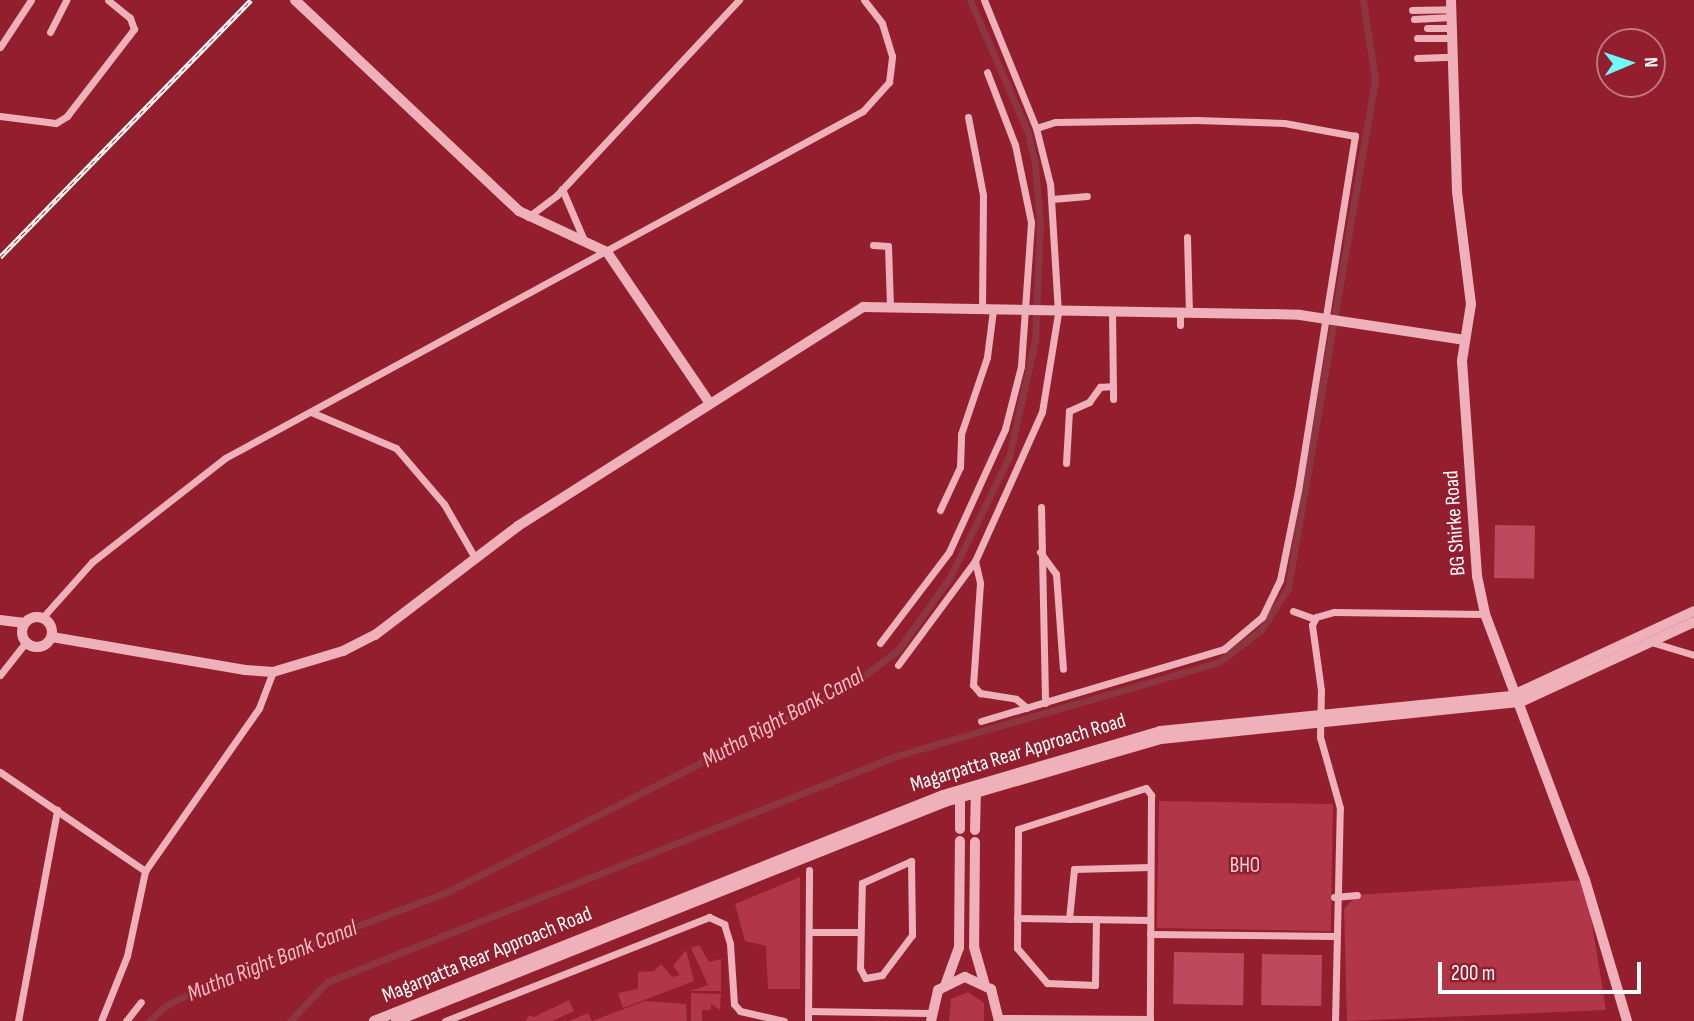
<!DOCTYPE html>
<style>
body{margin:0}
#map{position:relative;width:1694px;height:1021px;overflow:hidden;background:#931e2e;font-family:"Sofia Sans Condensed",sans-serif}
div>[style]{position:absolute}
.green>*{inset:0;background:#b13648;transform-origin:0 0}
.canal>*{height:7px;margin:-3.5px;padding:0 3.5px;transform-origin:3.5px;border-radius:3.5px;background:#8b3641}
.building>*{inset:0;background:#bb4b5c;transform-origin:0 0}
.minor>*{height:7px;margin:-3.5px;padding:0 3.5px;transform-origin:3.5px;border-radius:3.5px;background:#eeb0b9}
.tertiary>*{height:10px;margin:-5px;padding:0 5px;transform-origin:5px;border-radius:5px;background:#eeb0b9}
.tertiary>.ring{margin:-5px;padding:0;box-sizing:content-box;background:none;border:10px solid #eeb0b9;border-radius:50%}
.rail>*{height:4.5px;margin-top:-2.25px;transform-origin:0;background:repeating-linear-gradient(90deg,#931e2e 0 5px,#fff 0 10px);box-sizing:border-box;border-block:2px solid #fff}
span{translate:-50% -50%;white-space:nowrap;text-align:center;line-height:1.15;-webkit-text-stroke:5px #931e2e;paint-order:stroke}
.street-label{font-size:21px;color:#fff}
.park-label{font-size:21px;color:#fad6dc}
.water-label{font-size:23px;color:#f5bcc5;font-style:italic}
.north{position:absolute;left:1596px;top:28px;width:70px;height:70px;box-sizing:border-box;background:#931e2e;border:2px solid #be7882;border-radius:50%;rotate:88deg;font-size:19px;font-weight:700;line-height:28px;text-align:center;color:#fff}
.north::after{content:'';display:block;margin:auto;width:24px;height:32px;background:#70fafc;clip-path:polygon(50% 0,100% 100%,50% 72%,0 100%)}
.scale{position:absolute;left:1438px;top:962px;width:203px;height:32px;box-sizing:border-box;border:4px solid #fff;border-top:0;padding-left:9px;font-size:21px;line-height:24px;white-space:nowrap;color:#fff;-webkit-text-stroke:5px #931e2e;paint-order:stroke}
</style>
<div id="map">
<div class="green">
<div style="left:1159px;top:801px;width:174px;height:127px;rotate:1deg"></div>
<div style="clip-path:polygon(800px 877px,800px 989px,768px 989px,766px 946px,745px 941px,735px 904px)"></div>
<div style="clip-path:polygon(1585px 880px,1606px 1010px,1347px 1021px,1344px 909px,1357px 895px)"></div>
<div style="clip-path:polygon(699px 945px,709px 962px,721px 959px,721px 991px,690px 991px,708px 985px,691px 948px)"></div>
<div style="clip-path:polygon(686px 950px,694px 981px,623px 1008px,618px 993px,638px 989px,638px 972px,654px 971px,661px 964px,672px 977px,680px 975px,673px 966px)"></div>
<div style="clip-path:polygon(968px 992px,984px 1003px,984px 1021px,949px 1021px,951px 999px)"></div>
<div style="clip-path:polygon(691px 993px,721px 994px,720px 1010px,711px 1004px,711px 1010px,702px 1010px,702px 1021px,691px 1021px)"></div>
<div style="clip-path:polygon(569px 1000px,574px 1011px,552px 1021px,526px 1021px,529px 1015px,534px 1017px)"></div>
<div style="clip-path:polygon(645px 1001px,686px 1004px,687px 1021px,569px 1021px,588px 1013px,592px 1021px)"></div>
</div>
<div class="canal">
<div style="left:149px;top:1021px;width:22px;rotate:-43deg"></div>
<div style="left:165px;top:1006px;width:59px;rotate:-27.4deg"></div>
<div style="left:217px;top:979px;width:246px;rotate:-20.7deg"></div>
<div style="left:447px;top:892px;width:450px;rotate:-27deg"></div>
<div style="left:848px;top:688px;width:63px;rotate:-37.2deg"></div>
<div style="left:898px;top:650px;width:90px;rotate:-54.5deg"></div>
<div style="left:950px;top:577px;width:134px;rotate:-63.8deg"></div>
<div style="left:1009px;top:457px;width:119px;rotate:-77.4deg"></div>
<div style="left:1035px;top:341px;width:117px;rotate:-87.6deg"></div>
<div style="left:1040px;top:224px;width:60px;rotate:-94.8deg"></div>
<div style="left:1035px;top:164px;width:32px;rotate:-103deg"></div>
<div style="left:1028px;top:133px;width:145px;rotate:-113.6deg"></div>
<div style="left:290px;top:1021px;width:54px;rotate:-46.5deg"></div>
<div style="left:327px;top:982px;width:612px;rotate:-21.66deg"></div>
<div style="left:896px;top:756px;width:336px;rotate:-16.2deg"></div>
<div style="left:1219px;top:662px;width:53px;rotate:-37.3deg"></div>
<div style="left:1261px;top:630px;width:50px;rotate:-57.3deg"></div>
<div style="left:1288px;top:588px;width:515px;rotate:-80.28deg"></div>
<div style="left:1375px;top:80px;width:81px;rotate:-98.5deg"></div>
</div>
<div class="building">
<div style="left:1495px;top:525px;width:40px;height:53px;rotate:1deg"></div>
<div style="left:1174px;top:952px;width:70px;height:52px;rotate:1deg"></div>
<div style="left:1262px;top:954px;width:60px;height:51px;rotate:1deg"></div>
</div>
<div class="minor">
<div style="left:1412px;top:10px;width:39px;rotate:-1deg"></div>
<div style="left:1414px;top:19px;width:37px;rotate:-3deg"></div>
<div style="left:1427px;top:28px;width:24px"></div>
<div style="left:50px;top:32px;width:36px;rotate:-63deg"></div>
<div style="left:1417px;top:38px;width:35px"></div>
<div style="left:0;top:47px;width:56px;rotate:-56.6deg"></div>
<div style="left:1417px;top:58px;width:35px;rotate:-2deg"></div>
<div style="left:0;top:116px;width:56px;rotate:7.1deg"></div>
<div style="left:56px;top:123px;width:13px;rotate:-32deg"></div>
<div style="left:67px;top:116px;width:110px;rotate:-52.4deg"></div>
<div style="left:134px;top:29px;width:12px;rotate:-110deg"></div>
<div style="left:130px;top:18px;width:28px;rotate:-141deg"></div>
<div style="left:968px;top:117px;width:79px;rotate:79.1deg"></div>
<div style="left:983px;top:195px;width:114px;rotate:90.5deg"></div>
<div style="left:562px;top:189px;width:53px;rotate:66.8deg"></div>
<div style="left:1052px;top:199px;width:35px;rotate:-5deg"></div>
<div style="left:528px;top:217px;width:36px;rotate:-37deg"></div>
<div style="left:557px;top:195px;width:267px;rotate:-47deg"></div>
<div style="left:1187px;top:237px;width:74px;rotate:88.5deg"></div>
<div style="left:873px;top:245px;width:15px;rotate:4deg"></div>
<div style="left:888px;top:246px;width:59px;rotate:88.1deg"></div>
<div style="left:1112px;top:311px;width:88px;rotate:89.3deg"></div>
<div style="left:1180px;top:311px;width:14px;rotate:90deg"></div>
<div style="left:311px;top:412px;width:92px;rotate:23deg"></div>
<div style="left:396px;top:448px;width:74px;rotate:49.4deg"></div>
<div style="left:444px;top:504px;width:62px;rotate:60.1deg"></div>
<div style="left:1066px;top:463px;width:52px;rotate:-86.7deg"></div>
<div style="left:1069px;top:411px;width:22px;rotate:-24deg"></div>
<div style="left:1089px;top:402px;width:19px;rotate:-54deg"></div>
<div style="left:1100px;top:387px;width:13px;rotate:-4deg"></div>
<div style="left:1041px;top:507px;width:196px;rotate:88.8deg"></div>
<div style="left:940px;top:510px;width:47px;rotate:-65.1deg"></div>
<div style="left:960px;top:467px;width:33px;rotate:-88deg"></div>
<div style="left:961px;top:434px;width:81px;rotate:-71.3deg"></div>
<div style="left:987px;top:357px;width:47px;rotate:-82.7deg"></div>
<div style="left:1040px;top:552px;width:27px;rotate:54deg"></div>
<div style="left:1056px;top:574px;width:95px;rotate:85.8deg"></div>
<div style="left:975px;top:561px;width:23px;rotate:77deg"></div>
<div style="left:980px;top:583px;width:102px;rotate:93.9deg"></div>
<div style="left:973px;top:685px;width:11px;rotate:49deg"></div>
<div style="left:980px;top:693px;width:36px;rotate:9deg"></div>
<div style="left:1016px;top:699px;width:14px;rotate:39deg"></div>
<div style="left:1293px;top:611px;width:23px;rotate:20deg"></div>
<div style="left:43px;top:617px;width:74px;rotate:-48.3deg"></div>
<div style="left:92px;top:562px;width:169px;rotate:-38deg"></div>
<div style="left:225px;top:458px;width:726px;rotate:-28.54deg"></div>
<div style="left:863px;top:111px;width:39px;rotate:-48deg"></div>
<div style="left:889px;top:82px;width:26px;rotate:-83deg"></div>
<div style="left:892px;top:56px;width:34px;rotate:-107deg"></div>
<div style="left:882px;top:23px;width:29px;rotate:-128deg"></div>
<div style="left:1651px;top:642px;width:45px;rotate:16.8deg"></div>
<div style="left:880px;top:643px;width:114px;rotate:-52.8deg"></div>
<div style="left:949px;top:552px;width:135px;rotate:-65.5deg"></div>
<div style="left:1005px;top:429px;width:65px;rotate:-75.7deg"></div>
<div style="left:1021px;top:366px;width:144px;rotate:-86deg"></div>
<div style="left:1031px;top:222px;width:79px;rotate:-101.7deg"></div>
<div style="left:1015px;top:145px;width:78px;rotate:-111deg"></div>
<div style="left:898px;top:665px;width:129px;rotate:-53.5deg"></div>
<div style="left:975px;top:561px;width:68px;rotate:-65.7deg"></div>
<div style="left:1003px;top:499px;width:95px;rotate:-65.9deg"></div>
<div style="left:1042px;top:412px;width:100px;rotate:-80.8deg"></div>
<div style="left:1058px;top:313px;width:129px;rotate:-93.5deg"></div>
<div style="left:1050px;top:184px;width:58px;rotate:-104deg"></div>
<div style="left:1036px;top:128px;width:138px;rotate:-112.1deg"></div>
<div style="left:0;top:675px;width:42px;rotate:-51.8deg"></div>
<div style="left:981px;top:721px;width:253px;rotate:-16.5deg"></div>
<div style="left:1224px;top:649px;width:50px;rotate:-40.1deg"></div>
<div style="left:1262px;top:617px;width:41px;rotate:-64.1deg"></div>
<div style="left:1280px;top:580px;width:91px;rotate:-78.6deg"></div>
<div style="left:1298px;top:491px;width:360px;rotate:-80.9deg"></div>
<div style="left:1355px;top:136px;width:72px;rotate:-169.6deg"></div>
<div style="left:1284px;top:123px;width:87px;rotate:-178deg"></div>
<div style="left:1197px;top:120px;width:142px;rotate:179.2deg"></div>
<div style="left:1055px;top:122px;width:20px;rotate:162deg"></div>
<div style="left:0;top:772px;width:176px;rotate:34.3deg"></div>
<div style="left:911px;top:861px;width:74px;rotate:89.2deg"></div>
<div style="left:912px;top:935px;width:50px;rotate:126.9deg"></div>
<div style="left:882px;top:975px;width:17px;rotate:170deg"></div>
<div style="left:865px;top:978px;width:11px;rotate:-117deg"></div>
<div style="left:860px;top:968px;width:85px;rotate:-88.7deg"></div>
<div style="left:862px;top:883px;width:54px;rotate:-24.2deg"></div>
<div style="left:1334px;top:897px;width:23px;rotate:-5deg"></div>
<div style="left:1017px;top:918px;width:133px;rotate:0.9deg"></div>
<div style="left:1069px;top:919px;width:50px;rotate:-84.3deg"></div>
<div style="left:1074px;top:869px;width:76px;rotate:-1.5deg"></div>
<div style="left:1096px;top:919px;width:66px;rotate:90.9deg"></div>
<div style="left:1095px;top:985px;width:48px;rotate:-177.6deg"></div>
<div style="left:1047px;top:983px;width:46px;rotate:-130.6deg"></div>
<div style="left:1017px;top:948px;width:119px;rotate:-89.5deg"></div>
<div style="left:1018px;top:829px;width:134px;rotate:-17.8deg"></div>
<div style="left:1146px;top:788px;width:9px;rotate:54deg"></div>
<div style="left:1151px;top:795px;width:226px;rotate:90.3deg"></div>
<div style="left:809px;top:932px;width:50px"></div>
<div style="left:1150px;top:934px;width:183px;rotate:0.6deg"></div>
<div style="left:808px;top:1011px;width:121px;rotate:0.9deg"></div>
<div style="left:1000px;top:1018px;width:150px;rotate:0.4deg"></div>
<div style="left:18px;top:1021px;width:215px;rotate:-79.5deg"></div>
<div style="left:101px;top:1021px;width:70px;rotate:-68.2deg"></div>
<div style="left:127px;top:956px;width:87px;rotate:-78deg"></div>
<div style="left:145px;top:871px;width:199px;rotate:-55deg"></div>
<div style="left:259px;top:708px;width:39px;rotate:-69deg"></div>
<div style="left:126px;top:1021px;width:24px;rotate:-52deg"></div>
<div style="left:445px;top:1021px;width:284px;rotate:-21.5deg"></div>
<div style="left:709px;top:917px;width:17px;rotate:25deg"></div>
<div style="left:724px;top:924px;width:21px;rotate:73deg"></div>
<div style="left:730px;top:944px;width:60px;rotate:86.2deg"></div>
<div style="left:734px;top:1004px;width:9px;rotate:49deg"></div>
<div style="left:740px;top:1011px;width:45px;rotate:12.8deg"></div>
<div style="left:808px;top:1021px;width:151px;rotate:-89.6deg"></div>
<div style="left:1335px;top:1021px;width:213px;rotate:-88.7deg"></div>
<div style="left:1340px;top:808px;width:74px;rotate:-105.7deg"></div>
<div style="left:1320px;top:737px;width:47px;rotate:-88.8deg"></div>
<div style="left:1321px;top:690px;width:66px;rotate:-97.9deg"></div>
<div style="left:1312px;top:625px;width:9px;rotate:-63deg"></div>
<div style="left:1316px;top:617px;width:19px;rotate:-16deg"></div>
<div style="left:1334px;top:612px;width:151px;rotate:0.8deg"></div>
</div>
<div class="tertiary">
<div style="left:295px;top:0;width:308px;rotate:43.3deg"></div>
<div style="left:519px;top:211px;width:97px;rotate:25deg"></div>
<div style="left:607px;top:252px;width:181px;rotate:55.8deg"></div>
<div style="left:1451px;top:0;width:192px;rotate:88.2deg"></div>
<div style="left:1457px;top:192px;width:113px;rotate:82.9deg"></div>
<div style="left:1471px;top:304px;width:58px;rotate:99deg"></div>
<div style="left:1462px;top:361px;width:216px;rotate:86deg"></div>
<div style="left:1477px;top:576px;width:39px;rotate:78deg"></div>
<div style="left:1485px;top:614px;width:284px;rotate:69.4deg"></div>
<div style="left:1585px;top:880px;width:147px;rotate:73.4deg"></div>
<div class="ring" style="left:22px;top:617px;width:20px;height:20px"></div>
<div style="left:0;top:620px;width:25px;rotate:7deg"></div>
<div style="left:52px;top:637px;width:196px;rotate:9.7deg"></div>
<div style="left:245px;top:670px;width:28px;rotate:4deg"></div>
<div style="left:273px;top:672px;width:73px;rotate:-16.7deg"></div>
<div style="left:343px;top:651px;width:36px;rotate:-27deg"></div>
<div style="left:375px;top:635px;width:180px;rotate:-37.3deg"></div>
<div style="left:518px;top:526px;width:409px;rotate:-32.4deg"></div>
<div style="left:863px;top:307px;width:437px;rotate:1deg"></div>
<div style="left:1300px;top:315px;width:167px;rotate:8.6deg"></div>
<div style="left:960px;top:795px;width:34px;rotate:90deg"></div>
<div style="left:975px;top:830px;width:41px;rotate:-88.6deg"></div>
<div style="left:975px;top:842px;width:105px;rotate:90.5deg"></div>
<div style="left:974px;top:947px;width:37px;rotate:74deg"></div>
<div style="left:946px;top:983px;width:37px;rotate:-70deg"></div>
<div style="left:959px;top:948px;width:107px;rotate:-89.5deg"></div>
<div style="left:374px;top:1021px;width:612px;rotate:-21.66deg"></div>
<div style="left:943px;top:795px;width:226px;rotate:-16.4deg"></div>
<div style="left:1160px;top:731px;width:353px;rotate:-5.7deg"></div>
<div style="left:1511px;top:696px;width:202px;rotate:-24.9deg"></div>
<div style="left:396px;top:1021px;width:591px;rotate:-21.75deg"></div>
<div style="left:945px;top:802px;width:225px;rotate:-16.3deg"></div>
<div style="left:1161px;top:739px;width:362px;rotate:-5.9deg"></div>
<div style="left:1521px;top:702px;width:191px;rotate:-24.8deg"></div>
<div style="left:931px;top:1021px;width:32px;rotate:-77deg"></div>
<div style="left:938px;top:990px;width:30px;rotate:-26deg"></div>
<div style="left:965px;top:977px;width:29px;rotate:25deg"></div>
<div style="left:991px;top:989px;width:33px;rotate:76deg"></div>
</div>
<div class="rail">
<div style="left:0;top:257px;width:359px;rotate:-45.7deg"></div>
</div>
<div class="street-label">
<span style="left:1455px;top:523px;rotate:-94deg">BG Shirke Road</span>
<span style="left:1018px;top:753px;rotate:-17deg">Magarpatta Rear Approach Road</span>
<span style="left:487px;top:955px;rotate:-22deg">Magarpatta Rear Approach Road</span>
</div>
<div class="park-label">
<span style="left:1245px;top:866px">BHO</span>
</div>
<div class="water-label">
<span style="left:783px;top:718px;rotate:-29deg">Mutha Right Bank Canal</span>
<span style="left:272px;top:961px;rotate:-22deg">Mutha Right Bank Canal</span>
</div>
<div class="north">N</div>
<div class="scale">200 m</div>
</div>
